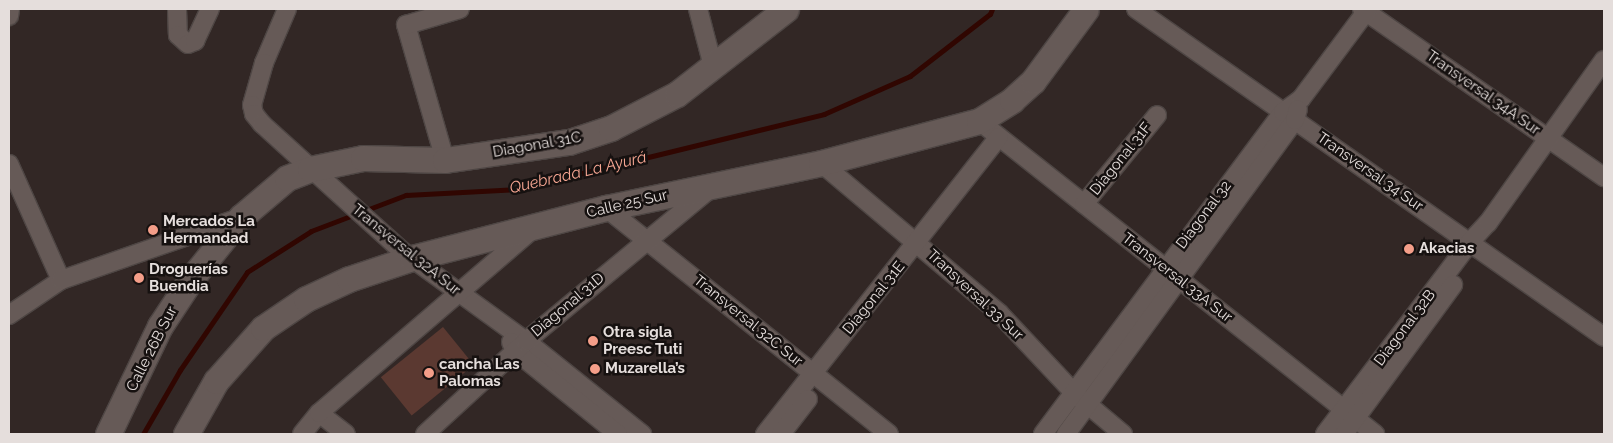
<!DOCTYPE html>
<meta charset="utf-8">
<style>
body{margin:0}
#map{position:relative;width:1613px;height:443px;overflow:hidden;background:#322725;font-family:Raleway,sans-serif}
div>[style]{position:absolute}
.green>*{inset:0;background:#5b3931;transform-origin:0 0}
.stream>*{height:5px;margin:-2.5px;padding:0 2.5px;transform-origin:2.5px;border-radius:2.5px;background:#300601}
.roads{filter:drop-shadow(1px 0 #4e4644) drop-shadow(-1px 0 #4e4644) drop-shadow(0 1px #4e4644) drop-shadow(0 -1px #4e4644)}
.minor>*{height:18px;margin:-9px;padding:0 9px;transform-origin:9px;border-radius:9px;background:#665a57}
.secondary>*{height:25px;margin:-12.5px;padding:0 12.5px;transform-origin:12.5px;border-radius:12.5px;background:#665a57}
.dots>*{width:14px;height:14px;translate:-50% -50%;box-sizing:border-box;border:2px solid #161110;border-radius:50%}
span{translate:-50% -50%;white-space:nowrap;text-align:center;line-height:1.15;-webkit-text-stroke:5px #161110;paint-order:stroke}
.street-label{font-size:15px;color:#e5dedc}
.poi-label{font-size:15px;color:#e5dedc;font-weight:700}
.left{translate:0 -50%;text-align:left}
.water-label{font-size:16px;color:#f8a793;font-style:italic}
.frame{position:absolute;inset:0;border:10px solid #e5dedc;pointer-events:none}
</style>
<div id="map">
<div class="green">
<div style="left:443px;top:327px;width:49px;height:80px;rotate:51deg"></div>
</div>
<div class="stream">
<div style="left:143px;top:434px;width:74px;rotate:-60deg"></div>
<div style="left:180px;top:370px;width:119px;rotate:-55.6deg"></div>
<div style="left:247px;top:272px;width:76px;rotate:-32.6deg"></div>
<div style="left:311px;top:231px;width:102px;rotate:-20.8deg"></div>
<div style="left:406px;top:195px;width:111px;rotate:-3.1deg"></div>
<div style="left:517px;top:189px;width:316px;rotate:-13.7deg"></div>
<div style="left:824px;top:114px;width:94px;rotate:-23.8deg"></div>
<div style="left:910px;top:76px;width:101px;rotate:-37.8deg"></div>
<div style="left:990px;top:14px;width:5px;rotate:-68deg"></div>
</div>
<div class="roads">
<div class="minor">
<div style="left:177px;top:9px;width:26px;rotate:88deg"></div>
<div style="left:178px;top:35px;width:13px;rotate:42deg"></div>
<div style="left:188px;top:44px;width:8px;rotate:-23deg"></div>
<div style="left:195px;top:41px;width:35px;rotate:-65deg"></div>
<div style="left:287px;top:9px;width:59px;rotate:113.1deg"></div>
<div style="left:264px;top:63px;width:44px;rotate:105.9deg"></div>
<div style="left:252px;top:105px;width:9px;rotate:77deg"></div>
<div style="left:254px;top:114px;width:13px;rotate:51deg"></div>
<div style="left:262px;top:124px;width:189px;rotate:42.2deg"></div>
<div style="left:402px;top:251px;width:153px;rotate:36deg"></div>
<div style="left:526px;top:341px;width:149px;rotate:38.7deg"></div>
<div style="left:698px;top:9px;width:59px;rotate:75.3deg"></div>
<div style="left:1136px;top:9px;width:571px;rotate:35.02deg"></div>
<div style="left:1362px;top:9px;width:295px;rotate:34.8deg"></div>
<div style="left:9px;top:16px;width:7px;rotate:-82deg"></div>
<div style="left:979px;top:121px;width:505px;rotate:38.32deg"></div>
<div style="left:445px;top:160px;width:141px;rotate:-106.1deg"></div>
<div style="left:406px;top:25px;width:56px;rotate:-16.5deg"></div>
<div style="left:821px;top:163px;width:233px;rotate:40.1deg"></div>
<div style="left:999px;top:313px;width:110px;rotate:46.8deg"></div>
<div style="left:1074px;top:393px;width:64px;rotate:39.9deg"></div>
<div style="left:9px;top:164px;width:127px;rotate:65.9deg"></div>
<div style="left:1084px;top:204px;width:115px;rotate:-50.6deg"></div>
<div style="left:606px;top:208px;width:362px;rotate:38.6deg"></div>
<div style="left:9px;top:315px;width:63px;rotate:-33.9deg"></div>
<div style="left:61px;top:280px;width:188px;rotate:-19.2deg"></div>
<div style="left:511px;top:342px;width:10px;rotate:66deg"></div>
<div style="left:515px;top:351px;width:132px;rotate:38.9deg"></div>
<div style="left:319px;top:413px;width:34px;rotate:38deg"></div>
<div style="left:302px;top:434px;width:27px;rotate:-51deg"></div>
<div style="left:319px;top:413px;width:282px;rotate:-40.7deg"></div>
<div style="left:425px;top:434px;width:137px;rotate:-42.6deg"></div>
<div style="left:526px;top:341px;width:240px;rotate:-39.6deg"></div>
<div style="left:765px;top:434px;width:378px;rotate:-51.8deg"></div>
<div style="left:781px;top:434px;width:44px;rotate:-52.4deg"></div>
<div style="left:1043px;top:434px;width:402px;rotate:-53.3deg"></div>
<div style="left:1283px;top:112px;width:22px;rotate:-36deg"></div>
<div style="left:1301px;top:99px;width:112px;rotate:-53.3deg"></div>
<div style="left:1066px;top:434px;width:389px;rotate:-53.9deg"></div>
<div style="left:1295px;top:120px;width:11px;rotate:-75deg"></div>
<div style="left:1325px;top:434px;width:241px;rotate:-52.9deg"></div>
<div style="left:1470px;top:242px;width:26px;rotate:-47deg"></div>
<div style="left:1488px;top:223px;width:200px;rotate:-54.6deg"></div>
<div style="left:1344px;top:434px;width:185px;rotate:-53.8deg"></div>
</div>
<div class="secondary">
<div style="left:108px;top:434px;width:120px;rotate:-64.3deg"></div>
<div style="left:160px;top:326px;width:56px;rotate:-56.6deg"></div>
<div style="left:191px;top:279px;width:80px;rotate:-51.1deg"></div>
<div style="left:241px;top:217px;width:60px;rotate:-40.3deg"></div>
<div style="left:287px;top:178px;width:25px;rotate:-21deg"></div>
<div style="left:310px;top:169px;width:54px;rotate:-11.7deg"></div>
<div style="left:363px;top:158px;width:82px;rotate:1.4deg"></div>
<div style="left:445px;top:160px;width:125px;rotate:-8.3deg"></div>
<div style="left:569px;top:142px;width:44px;rotate:-18.4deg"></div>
<div style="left:611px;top:128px;width:74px;rotate:-27.3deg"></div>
<div style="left:677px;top:94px;width:138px;rotate:-37.9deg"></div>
<div style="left:186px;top:434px;width:61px;rotate:-60.5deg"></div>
<div style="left:216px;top:381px;width:71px;rotate:-48.4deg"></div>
<div style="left:263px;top:328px;width:52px;rotate:-34deg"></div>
<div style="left:306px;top:299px;width:47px;rotate:-24.9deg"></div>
<div style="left:349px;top:279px;width:66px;rotate:-18.4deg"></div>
<div style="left:412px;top:258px;width:200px;rotate:-14.5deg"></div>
<div style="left:606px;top:208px;width:220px;rotate:-11.8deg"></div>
<div style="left:821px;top:163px;width:163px;rotate:-14.9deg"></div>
<div style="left:979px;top:121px;width:39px;rotate:-32deg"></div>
<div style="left:1012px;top:100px;width:28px;rotate:-42deg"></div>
<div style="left:1033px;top:81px;width:89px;rotate:-53.6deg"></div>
</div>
</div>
<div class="dots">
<div style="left:153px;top:230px;background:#f49e89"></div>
<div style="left:1409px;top:249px;background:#f49e89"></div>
<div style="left:139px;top:278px;background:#f49e89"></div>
<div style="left:593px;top:341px;background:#f49e89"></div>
<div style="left:595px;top:369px;background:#f49e89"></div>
<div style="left:429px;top:373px;background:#f49e89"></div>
</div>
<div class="street-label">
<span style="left:1483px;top:93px;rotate:35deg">Transversal 34A Sur</span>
<span style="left:537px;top:145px;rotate:-10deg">Diagonal 31C</span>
<span style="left:1121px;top:159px;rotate:-51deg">Diagonal 31F</span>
<span style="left:1370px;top:172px;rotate:35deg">Transversal 34 Sur</span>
<span style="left:627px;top:204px;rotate:-13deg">Calle 25 Sur</span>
<span style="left:1204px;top:215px;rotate:-53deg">Diagonal 32</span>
<span style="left:406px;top:250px;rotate:39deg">Transversal 32A Sur</span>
<span style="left:1177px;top:278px;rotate:38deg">Transversal 33A Sur</span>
<span style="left:975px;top:295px;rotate:43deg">Transversal 33 Sur</span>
<span style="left:874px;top:298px;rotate:-51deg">Diagonal 31E</span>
<span style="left:568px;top:305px;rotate:-40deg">Diagonal 31D</span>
<span style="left:748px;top:321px;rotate:39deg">Transversal 32C Sur</span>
<span style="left:1405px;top:328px;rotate:-53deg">Diagonal 32B</span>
<span style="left:152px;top:349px;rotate:-63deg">Calle 26B Sur</span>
</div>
<div class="poi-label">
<span class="left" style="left:163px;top:230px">Mercados La<br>Hermandad</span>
<span class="left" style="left:1419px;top:249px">Akacias</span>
<span class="left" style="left:149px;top:278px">Droguerías<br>Buendia</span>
<span class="left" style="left:603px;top:341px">Otra sigla<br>Preesc Tuti</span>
<span class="left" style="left:439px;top:373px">cancha Las<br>Palomas</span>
<span class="left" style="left:605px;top:369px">Muzarella’s</span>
</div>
<div class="water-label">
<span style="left:578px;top:173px;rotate:-13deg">Quebrada La Ayurá</span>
</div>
<div class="frame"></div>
</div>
